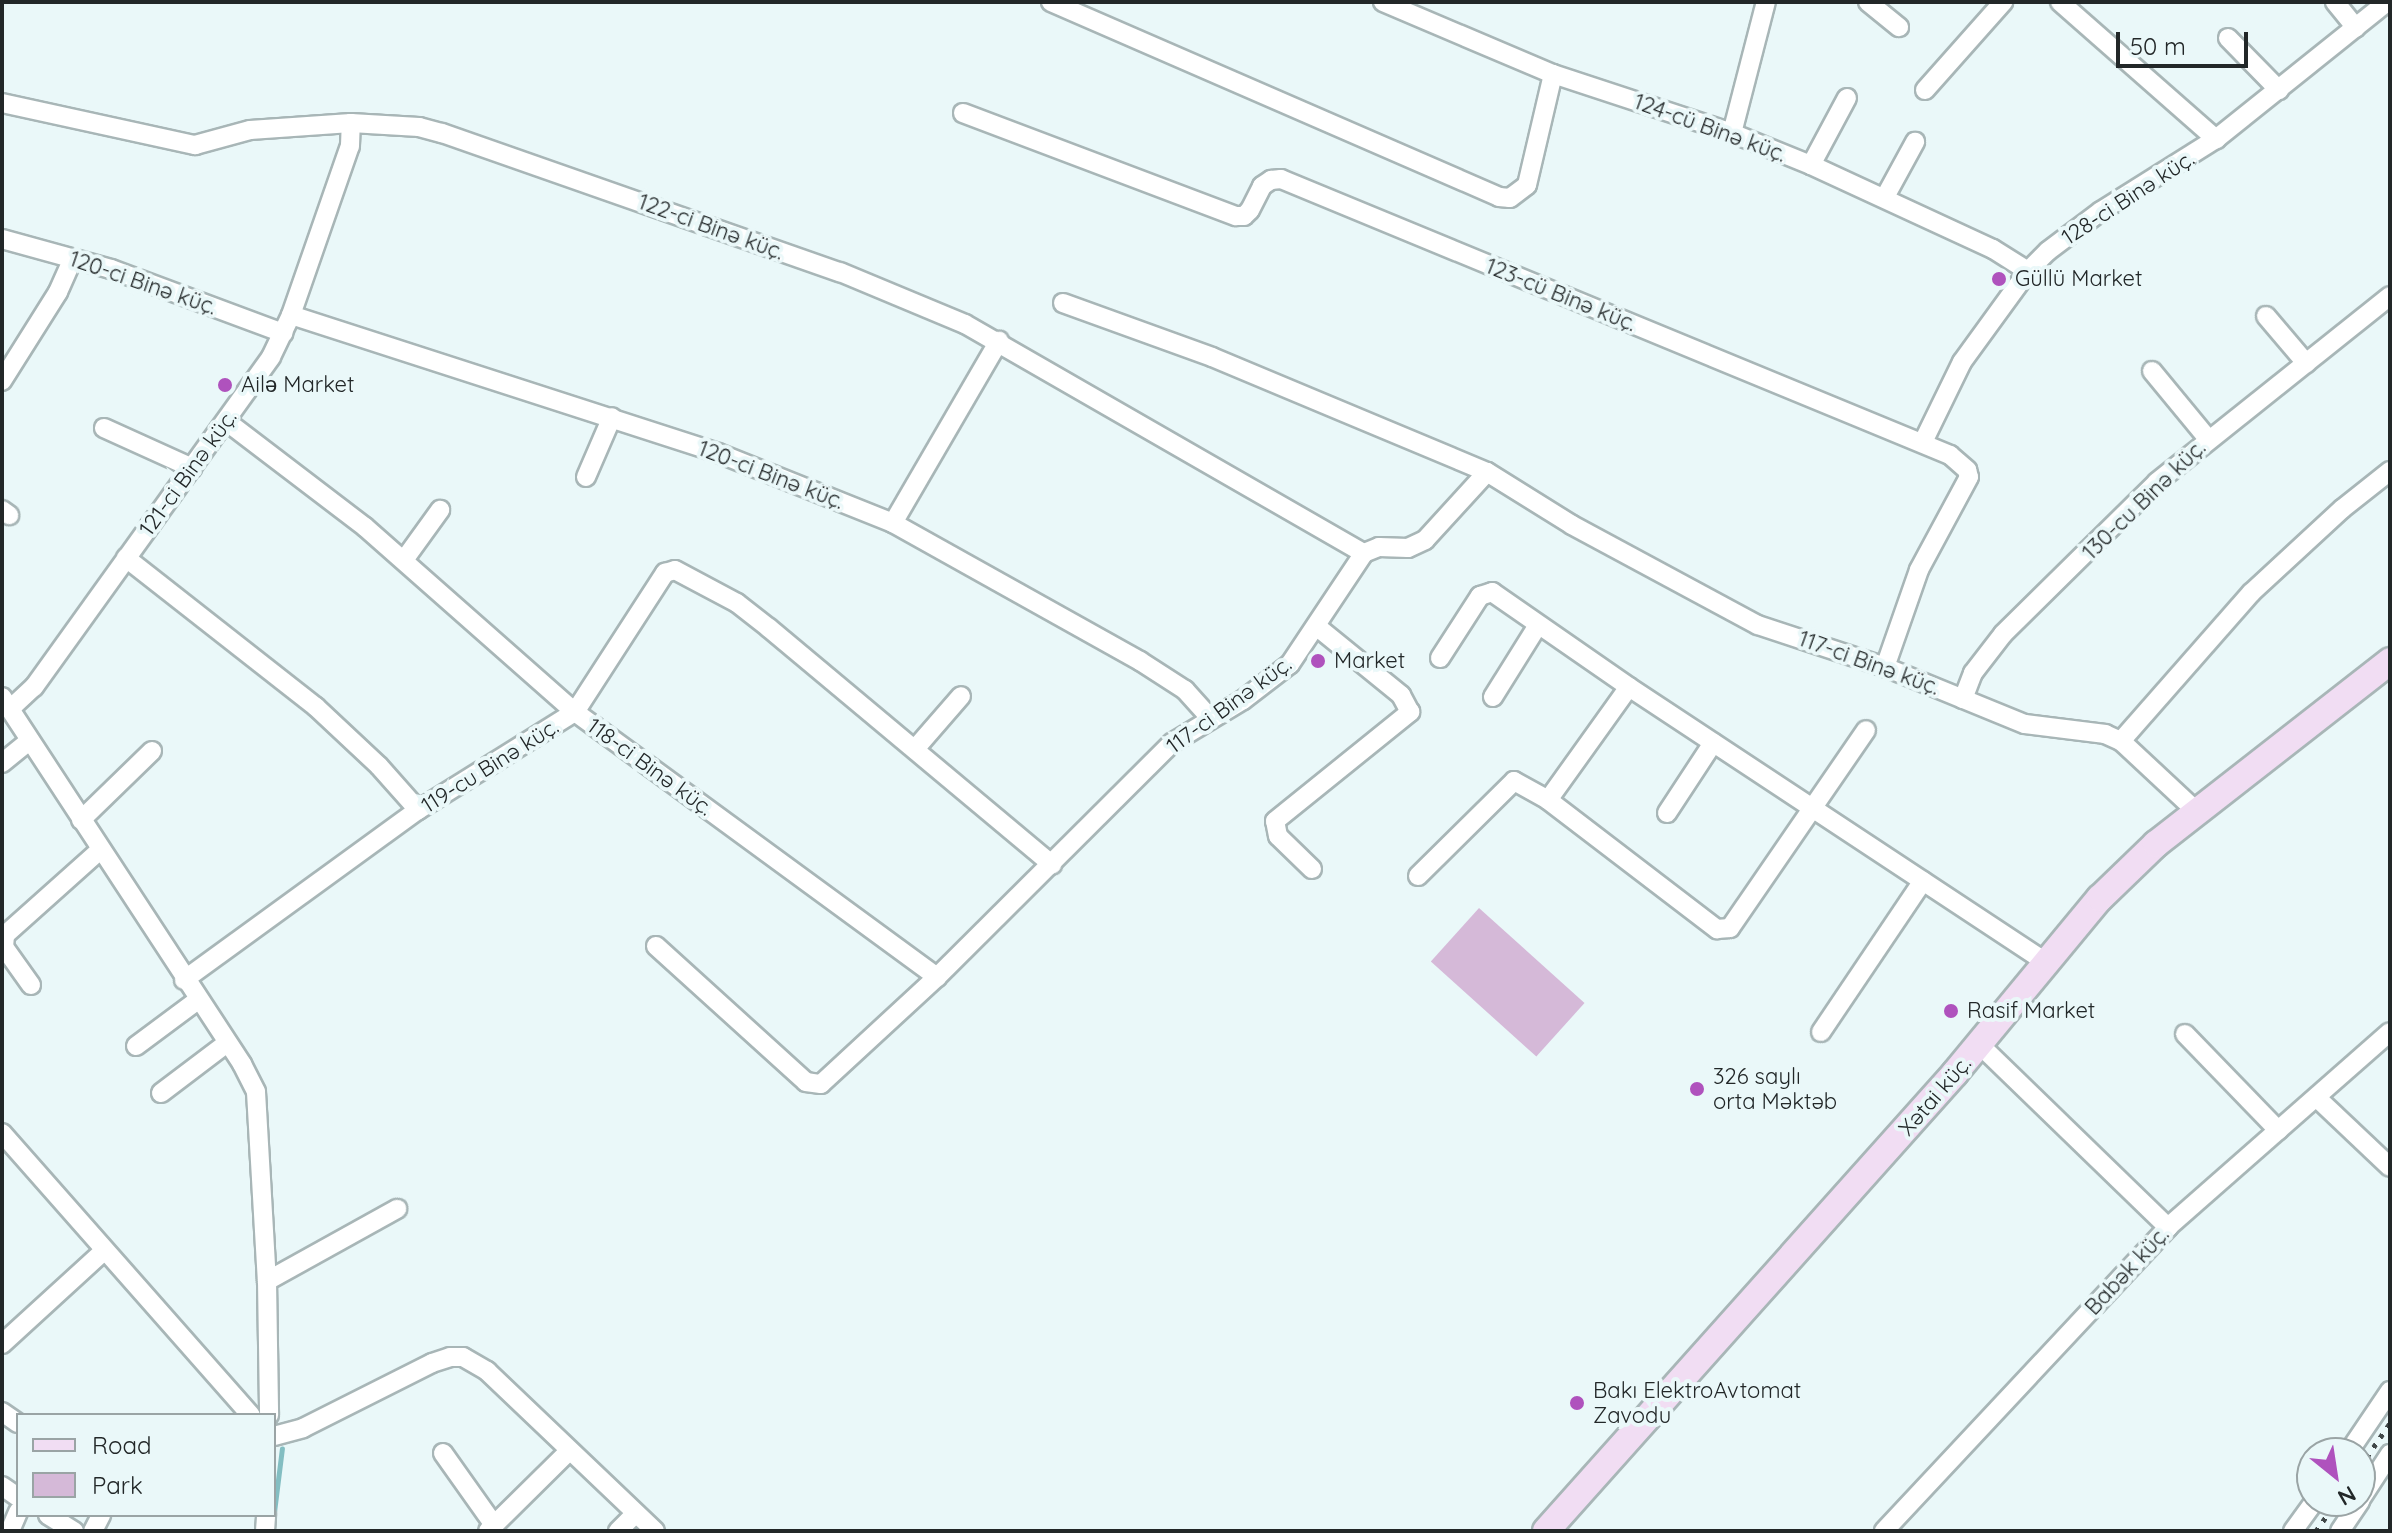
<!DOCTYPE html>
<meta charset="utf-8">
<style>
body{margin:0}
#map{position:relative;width:2392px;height:1533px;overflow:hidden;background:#eaf8f9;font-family:Quicksand,sans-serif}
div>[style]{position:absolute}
.green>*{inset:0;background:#d5b9d8;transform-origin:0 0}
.stream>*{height:5px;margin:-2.5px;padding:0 2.5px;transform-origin:2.5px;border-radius:2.5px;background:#83bec2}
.roads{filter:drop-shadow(2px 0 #a8b6b7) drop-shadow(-2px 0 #a8b6b7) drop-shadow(0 2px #a8b6b7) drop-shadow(0 -2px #a8b6b7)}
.street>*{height:18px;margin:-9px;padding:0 9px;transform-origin:9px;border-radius:9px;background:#fff}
.secondary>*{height:26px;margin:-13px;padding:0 13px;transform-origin:13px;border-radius:13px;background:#f1ddf3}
.rail>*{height:5px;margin-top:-2.5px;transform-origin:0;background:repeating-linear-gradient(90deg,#404748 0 4px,transparent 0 12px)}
.dots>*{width:22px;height:22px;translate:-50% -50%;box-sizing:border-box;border:4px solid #eaf8f9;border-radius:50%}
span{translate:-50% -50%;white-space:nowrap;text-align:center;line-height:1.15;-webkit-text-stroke:8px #eaf8f9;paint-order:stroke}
.street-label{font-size:22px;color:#222728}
.poi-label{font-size:22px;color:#222728}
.left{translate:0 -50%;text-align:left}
.frame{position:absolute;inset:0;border:4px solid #222728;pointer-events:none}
.legend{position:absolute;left:16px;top:1413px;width:260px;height:104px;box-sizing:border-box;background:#eaf8f9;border:2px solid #9aa4a5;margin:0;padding:10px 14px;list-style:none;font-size:24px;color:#222728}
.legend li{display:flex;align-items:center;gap:16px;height:40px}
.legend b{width:40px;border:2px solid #9aa4a5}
.north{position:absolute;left:2296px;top:1437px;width:80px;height:80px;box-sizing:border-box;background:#eaf8f9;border:2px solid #9aa4a5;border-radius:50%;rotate:150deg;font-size:22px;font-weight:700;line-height:32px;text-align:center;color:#222728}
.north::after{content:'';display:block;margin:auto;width:28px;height:36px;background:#af52bd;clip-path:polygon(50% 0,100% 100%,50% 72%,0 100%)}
.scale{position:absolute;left:2116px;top:32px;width:132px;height:36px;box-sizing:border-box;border:4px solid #222728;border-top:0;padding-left:10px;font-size:24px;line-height:28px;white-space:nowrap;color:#222728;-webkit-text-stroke:6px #eaf8f9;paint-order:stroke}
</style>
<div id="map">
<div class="green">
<div style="left:1479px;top:908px;width:142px;height:72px;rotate:42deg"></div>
</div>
<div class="stream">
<div style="left:274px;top:1512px;width:64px;rotate:-82.9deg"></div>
</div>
<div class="roads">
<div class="street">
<div style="left:1051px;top:2px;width:489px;rotate:23.5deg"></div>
<div style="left:1499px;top:197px;width:11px;rotate:5deg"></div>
<div style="left:1510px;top:198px;width:21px;rotate:-37deg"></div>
<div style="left:1527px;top:185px;width:114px;rotate:-76.8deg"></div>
<div style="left:1383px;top:2px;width:185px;rotate:23deg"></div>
<div style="left:1553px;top:74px;width:188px;rotate:18.2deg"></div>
<div style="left:1732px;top:133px;width:85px;rotate:22.1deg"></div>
<div style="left:1811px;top:165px;width:200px;rotate:24.8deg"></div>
<div style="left:1993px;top:249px;width:41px;rotate:32.2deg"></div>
<div style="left:1868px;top:2px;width:40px;rotate:39deg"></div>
<div style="left:2060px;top:2px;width:208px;rotate:41.3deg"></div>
<div style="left:2335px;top:2px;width:33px;rotate:51deg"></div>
<div style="left:2228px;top:38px;width:73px;rotate:45.6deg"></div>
<div style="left:1925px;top:90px;width:118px;rotate:-48.4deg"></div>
<div style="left:2px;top:103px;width:198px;rotate:12.3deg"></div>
<div style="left:195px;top:145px;width:57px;rotate:-15.3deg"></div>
<div style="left:250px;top:130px;width:101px;rotate:-4deg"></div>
<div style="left:351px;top:123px;width:68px;rotate:3.4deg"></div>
<div style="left:419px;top:127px;width:24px;rotate:15deg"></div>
<div style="left:442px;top:133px;width:422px;rotate:19.3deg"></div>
<div style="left:840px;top:272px;width:135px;rotate:22.6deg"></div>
<div style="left:965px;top:324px;width:460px;rotate:29.9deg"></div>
<div style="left:963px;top:113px;width:292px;rotate:20.7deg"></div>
<div style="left:1236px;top:216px;width:8px"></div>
<div style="left:1244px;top:216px;width:8px;rotate:-45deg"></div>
<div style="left:1250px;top:210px;width:27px;rotate:-63deg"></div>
<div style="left:1262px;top:186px;width:11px;rotate:-34deg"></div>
<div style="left:1271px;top:180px;width:10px;rotate:-6deg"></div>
<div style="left:1281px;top:179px;width:724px;rotate:22.42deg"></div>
<div style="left:1950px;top:455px;width:23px;rotate:41deg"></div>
<div style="left:1967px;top:470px;width:7px;rotate:74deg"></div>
<div style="left:1969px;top:477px;width:106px;rotate:118.3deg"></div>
<div style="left:1919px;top:570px;width:103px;rotate:109.3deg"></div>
<div style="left:1732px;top:133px;width:135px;rotate:-75.5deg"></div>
<div style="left:1811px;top:165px;width:76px;rotate:-61.8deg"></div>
<div style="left:1885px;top:197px;width:63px;rotate:-61.4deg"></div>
<div style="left:2px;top:239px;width:113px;rotate:15.4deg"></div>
<div style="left:111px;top:269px;width:184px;rotate:20.4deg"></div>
<div style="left:1063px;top:303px;width:158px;rotate:19.9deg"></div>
<div style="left:1212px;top:357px;width:298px;rotate:22.7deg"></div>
<div style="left:291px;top:315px;width:449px;rotate:17.9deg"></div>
<div style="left:718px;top:453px;width:188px;rotate:21.8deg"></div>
<div style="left:893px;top:523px;width:283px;rotate:29.2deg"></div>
<div style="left:1140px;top:661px;width:54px;rotate:32.8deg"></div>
<div style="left:1185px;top:690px;width:38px;rotate:48deg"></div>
<div style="left:2266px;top:316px;width:62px;rotate:49.6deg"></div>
<div style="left:2152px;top:371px;width:88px;rotate:50.5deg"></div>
<div style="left:2px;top:381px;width:105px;rotate:-57.8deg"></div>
<div style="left:58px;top:292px;width:37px;rotate:-66deg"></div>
<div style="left:226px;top:421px;width:175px;rotate:37.3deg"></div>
<div style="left:365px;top:527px;width:280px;rotate:41.4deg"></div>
<div style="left:575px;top:712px;width:449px;rotate:36.2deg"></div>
<div style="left:104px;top:428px;width:97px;rotate:24.4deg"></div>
<div style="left:1923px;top:442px;width:89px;rotate:-64deg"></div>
<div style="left:1962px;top:362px;width:112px;rotate:-54deg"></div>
<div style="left:2028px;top:271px;width:28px;rotate:-45deg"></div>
<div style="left:2048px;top:251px;width:66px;rotate:-37deg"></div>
<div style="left:2101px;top:211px;width:136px;rotate:-32.1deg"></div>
<div style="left:2216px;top:139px;width:219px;rotate:-38.7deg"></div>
<div style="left:586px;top:477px;width:65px;rotate:-66.6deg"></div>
<div style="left:2px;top:510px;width:9px;rotate:36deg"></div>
<div style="left:893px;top:523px;width:211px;rotate:-59.8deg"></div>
<div style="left:126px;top:558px;width:241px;rotate:38.1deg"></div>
<div style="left:316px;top:707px;width:86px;rotate:43.1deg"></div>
<div style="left:379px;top:766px;width:59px;rotate:48.4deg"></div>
<div style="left:404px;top:560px;width:62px;rotate:-54.2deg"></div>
<div style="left:1440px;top:658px;width:74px;rotate:-57.2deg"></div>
<div style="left:1480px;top:596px;width:13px;rotate:-18deg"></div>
<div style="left:1492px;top:592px;width:167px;rotate:34.7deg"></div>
<div style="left:1629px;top:687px;width:501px;rotate:33.44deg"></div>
<div style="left:2px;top:697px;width:439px;rotate:56.8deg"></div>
<div style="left:242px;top:1064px;width:31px;rotate:63deg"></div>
<div style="left:256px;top:1092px;width:189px;rotate:86.7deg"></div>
<div style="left:267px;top:1281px;width:134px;rotate:89.1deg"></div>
<div style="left:1493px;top:697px;width:85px;rotate:-58deg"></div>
<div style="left:1963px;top:699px;width:28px;rotate:-69deg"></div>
<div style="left:1973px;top:673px;width:49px;rotate:-52.4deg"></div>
<div style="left:2003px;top:634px;width:216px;rotate:-44.6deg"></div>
<div style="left:2157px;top:482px;width:298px;rotate:-38.6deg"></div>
<div style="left:10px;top:709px;width:33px;rotate:-43deg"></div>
<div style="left:34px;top:687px;width:406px;rotate:-54.3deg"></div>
<div style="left:271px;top:357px;width:47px;rotate:-64.5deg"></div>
<div style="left:291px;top:315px;width:179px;rotate:-70.8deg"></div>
<div style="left:350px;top:146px;width:23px;rotate:-88deg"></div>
<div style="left:2121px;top:741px;width:197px;rotate:-48.7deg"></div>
<div style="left:2251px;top:593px;width:124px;rotate:-42.7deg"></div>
<div style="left:2342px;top:509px;width:61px;rotate:-38.4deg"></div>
<div style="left:915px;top:749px;width:70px;rotate:-49deg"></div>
<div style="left:2px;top:763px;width:36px;rotate:-39deg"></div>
<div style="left:1548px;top:800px;width:139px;rotate:-54.4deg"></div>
<div style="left:1667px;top:813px;width:84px;rotate:-56.7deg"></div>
<div style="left:81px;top:820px;width:99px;rotate:-44.2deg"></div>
<div style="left:1312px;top:869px;width:47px;rotate:-135.9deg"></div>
<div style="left:1278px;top:836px;width:15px;rotate:-101deg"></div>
<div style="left:1275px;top:821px;width:174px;rotate:-38.9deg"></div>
<div style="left:1410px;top:712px;width:19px;rotate:-118deg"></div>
<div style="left:1401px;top:695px;width:109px;rotate:-140.9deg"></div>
<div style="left:1418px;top:876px;width:135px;rotate:-44.7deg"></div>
<div style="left:1514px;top:781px;width:39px;rotate:29deg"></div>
<div style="left:1548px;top:800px;width:213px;rotate:37.4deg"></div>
<div style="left:1717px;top:929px;width:13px;rotate:-4deg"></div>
<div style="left:1730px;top:928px;width:240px;rotate:-55.5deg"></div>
<div style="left:656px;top:946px;width:202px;rotate:42.2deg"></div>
<div style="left:806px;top:1082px;width:15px;rotate:8deg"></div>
<div style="left:821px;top:1084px;width:158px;rotate:-42.7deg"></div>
<div style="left:937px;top:977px;width:332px;rotate:-44.9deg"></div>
<div style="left:1172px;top:743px;width:83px;rotate:-31.2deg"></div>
<div style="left:1243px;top:700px;width:59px;rotate:-37.5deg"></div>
<div style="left:1290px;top:664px;width:133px;rotate:-56.3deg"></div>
<div style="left:1364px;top:553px;width:16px;rotate:-22deg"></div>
<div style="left:1379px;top:547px;width:29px;rotate:2deg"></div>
<div style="left:1408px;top:548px;width:19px;rotate:-25deg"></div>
<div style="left:1425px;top:540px;width:92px;rotate:-47.6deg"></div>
<div style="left:1487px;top:472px;width:100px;rotate:31.9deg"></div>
<div style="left:1572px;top:525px;width:211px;rotate:28.3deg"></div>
<div style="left:1758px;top:625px;width:134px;rotate:18.3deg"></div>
<div style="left:1885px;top:667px;width:151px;rotate:22.2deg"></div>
<div style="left:2025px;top:724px;width:81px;rotate:7.1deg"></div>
<div style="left:2105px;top:734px;width:17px;rotate:24deg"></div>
<div style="left:2121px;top:741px;width:103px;rotate:43deg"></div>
<div style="left:184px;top:980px;width:289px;rotate:-36deg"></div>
<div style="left:418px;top:810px;width:185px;rotate:-32deg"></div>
<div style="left:575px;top:712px;width:166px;rotate:-57.1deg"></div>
<div style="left:665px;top:573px;width:10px;rotate:-17deg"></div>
<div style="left:675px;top:570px;width:70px;rotate:28deg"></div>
<div style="left:737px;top:603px;width:41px;rotate:38deg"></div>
<div style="left:769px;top:628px;width:369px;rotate:39.9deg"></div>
<div style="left:31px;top:985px;width:47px;rotate:-125.4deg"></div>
<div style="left:4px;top:947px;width:12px;rotate:-85deg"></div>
<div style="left:5px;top:935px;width:127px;rotate:-41.8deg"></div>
<div style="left:1821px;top:1032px;width:182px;rotate:-56deg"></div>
<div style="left:2185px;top:1034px;width:134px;rotate:45.9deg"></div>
<div style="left:1980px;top:1045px;width:262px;rotate:44.1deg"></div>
<div style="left:136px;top:1046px;width:77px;rotate:-36.6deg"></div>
<div style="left:161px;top:1093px;width:83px;rotate:-37.1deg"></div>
<div style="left:2317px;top:1098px;width:100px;rotate:43.4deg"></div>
<div style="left:2px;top:1133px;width:376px;rotate:48.6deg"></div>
<div style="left:267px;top:1281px;width:149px;rotate:-29deg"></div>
<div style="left:2px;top:1344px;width:138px;rotate:-42.4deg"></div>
<div style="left:2px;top:1412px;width:19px;rotate:35deg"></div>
<div style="left:274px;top:1436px;width:30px;rotate:-15deg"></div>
<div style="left:303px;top:1428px;width:144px;rotate:-26.7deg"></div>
<div style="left:432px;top:1363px;width:19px;rotate:-18deg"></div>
<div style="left:450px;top:1357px;width:13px"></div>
<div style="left:463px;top:1357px;width:28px;rotate:30deg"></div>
<div style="left:487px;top:1371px;width:232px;rotate:43.6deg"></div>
<div style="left:443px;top:1453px;width:88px;rotate:54.7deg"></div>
<div style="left:2348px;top:1453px;width:75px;rotate:-55.9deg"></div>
<div style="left:2px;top:1486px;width:19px;rotate:35deg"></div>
<div style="left:2360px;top:1500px;width:55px;rotate:-56.9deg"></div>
<div style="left:48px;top:1515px;width:31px;rotate:32deg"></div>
<div style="left:10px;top:1531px;width:21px;rotate:-67deg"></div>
<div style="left:93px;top:1531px;width:18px;rotate:-63deg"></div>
<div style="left:265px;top:1531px;width:16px;rotate:-86deg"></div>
<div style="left:488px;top:1531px;width:114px;rotate:-44.6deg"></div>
<div style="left:618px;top:1531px;width:25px;rotate:-45deg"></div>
<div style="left:1884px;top:1531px;width:416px;rotate:-46.9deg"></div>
<div style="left:2168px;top:1227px;width:295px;rotate:-41.3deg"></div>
<div style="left:2293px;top:1531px;width:37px;rotate:-54deg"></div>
<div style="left:2340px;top:1531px;width:36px;rotate:-56deg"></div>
</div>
<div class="secondary">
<div style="left:1546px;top:1531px;width:614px;rotate:-48.23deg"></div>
<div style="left:1955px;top:1073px;width:227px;rotate:-50.4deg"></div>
<div style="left:2100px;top:898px;width:78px;rotate:-44deg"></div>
<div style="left:2156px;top:844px;width:297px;rotate:-38deg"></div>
</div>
</div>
<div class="rail">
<div style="left:2360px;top:1467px;width:53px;rotate:-55.7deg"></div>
<div style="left:2316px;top:1531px;width:37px;rotate:-55deg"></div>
</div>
<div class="dots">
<div style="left:1999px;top:279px;background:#af52bd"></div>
<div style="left:225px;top:385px;background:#af52bd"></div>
<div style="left:1318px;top:661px;background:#af52bd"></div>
<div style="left:1951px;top:1011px;background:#af52bd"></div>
<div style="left:1697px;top:1089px;background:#af52bd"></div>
<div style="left:1577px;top:1403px;background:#af52bd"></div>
</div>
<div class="street-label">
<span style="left:1710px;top:128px;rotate:20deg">124-cü Binə küç.</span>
<span style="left:2128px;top:198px;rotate:-33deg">128-ci Binə küç.</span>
<span style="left:711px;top:227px;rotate:20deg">122-ci Binə küç.</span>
<span style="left:143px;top:283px;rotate:19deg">120-ci Binə küç.</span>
<span style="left:1561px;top:295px;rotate:22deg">123-cü Binə küç.</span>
<span style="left:188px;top:473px;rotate:-54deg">121-ci Binə küç.</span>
<span style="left:771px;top:475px;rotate:21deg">120-ci Binə küç.</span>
<span style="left:2144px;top:500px;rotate:-44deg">130-cu Binə küç.</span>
<span style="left:1869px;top:663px;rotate:20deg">117-ci Binə küç.</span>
<span style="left:1229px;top:705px;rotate:-36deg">117-ci Binə küç.</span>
<span style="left:490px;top:766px;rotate:-32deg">119-cu Binə küç.</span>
<span style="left:650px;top:767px;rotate:36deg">118-ci Binə küç.</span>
<span style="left:1935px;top:1096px;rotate:-49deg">Xətai küç.</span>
<span style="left:2127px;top:1271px;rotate:-47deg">Babək küç.</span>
</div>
<div class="poi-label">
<span class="left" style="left:2015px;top:279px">Güllü Market</span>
<span class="left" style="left:241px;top:385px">Ailә Market</span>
<span class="left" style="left:1334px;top:661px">Market</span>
<span class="left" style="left:1967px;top:1011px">Rasif Market</span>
<span class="left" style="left:1713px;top:1089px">326 saylı<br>orta Məktəb</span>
<span class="left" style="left:1593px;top:1403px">Bakı ElektroAvtomat<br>Zavodu</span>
</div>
<div class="frame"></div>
<ul class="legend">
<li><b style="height:10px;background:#f1ddf3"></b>Road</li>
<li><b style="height:22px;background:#d5b9d8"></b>Park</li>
</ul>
<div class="north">N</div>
<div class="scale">50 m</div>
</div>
